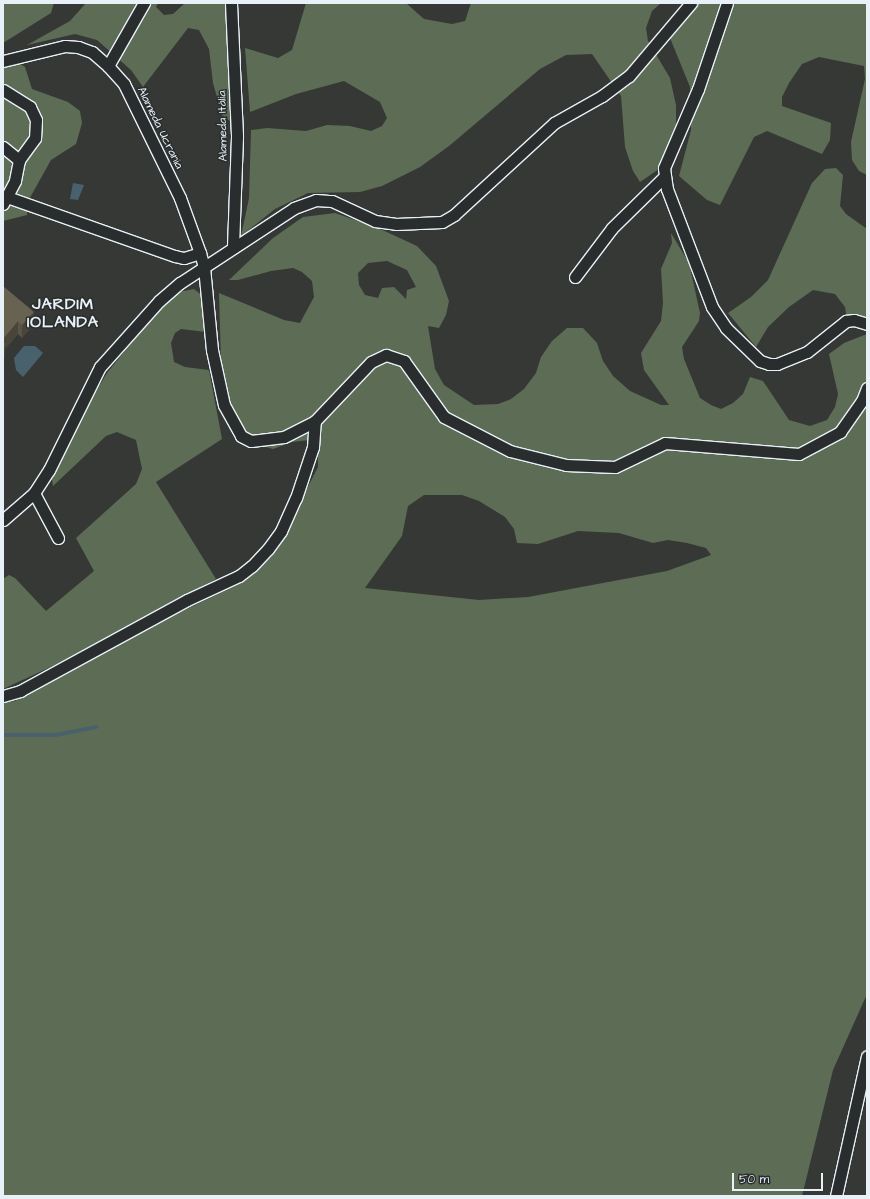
<!DOCTYPE html>
<meta charset="utf-8">
<style>
body{margin:0}
#map{position:relative;width:870px;height:1199px;overflow:hidden;background:#363835;font-family:"Architects Daughter",sans-serif}
div>[style]{position:absolute}
.green>*{inset:0;background:#5d6c55}
.water>*{inset:0;background:#49616d}
.stream>*{height:3.5px;margin:-1.75px;padding:0 1.75px;transform-origin:1.75px;border-radius:1.75px;background:#49616d}
.roads{filter:drop-shadow(1px 0 #e8f1f8) drop-shadow(-1px 0 #e8f1f8) drop-shadow(0 1px #e8f1f8) drop-shadow(0 -1px #e8f1f8)}
.minor>*{height:11px;margin:-5.5px;padding:0 5.5px;transform-origin:5.5px;border-radius:5.5px;background:#2a2d2e}
.wall>*{inset:0;background:#595446}
.shaded-wall>*{inset:0;background:#494539}
.building>*{inset:0;background:#686251}
span{translate:-50% -50%;white-space:nowrap;text-align:center;line-height:1.15;-webkit-text-stroke:3px #2a2d2e;paint-order:stroke}
.street-label{font-size:12px;color:#e8f1f8}
.district-label{font-size:16px;color:#e8f1f8;font-weight:700;letter-spacing:1px}
.frame{position:absolute;inset:0;border:4px solid #e8f1f8;pointer-events:none}
.scale{position:absolute;left:732px;top:1173px;width:91px;height:18px;box-sizing:border-box;border:2px solid #e8f1f8;border-top:0;padding-left:5px;font-size:12px;line-height:14px;white-space:nowrap;color:#e8f1f8;-webkit-text-stroke:3px #2a2d2e;paint-order:stroke}
</style>
<div id="map">
<div class="green">
<div style="clip-path:polygon(3px 3px,54px 3px,51px 13px,3px 43px)"></div>
<div style="clip-path:polygon(86px 3px,158px 3px,156px 7px,164px 15px,173px 14px,185px 3px,227px 3px,234px 124px,222px 115px,213px 83px,209px 49px,199px 30px,188px 28px,143px 87px,131px 70px,97px 40px,75px 34px,27px 45px,70px 21px)"></div>
<div style="clip-path:polygon(306px 3px,406px 3px,424px 19px,452px 24px,465px 21px,471px 3px,661px 3px,652px 11px,646px 28px,648px 41px,670px 78px,676px 105px,676px 127px,659px 169px,640px 182px,633px 171px,625px 147px,621px 96px,592px 54px,566px 55px,540px 69px,449px 146px,420px 167px,382px 186px,360px 192px,308px 193px,275px 209px,241px 236px,249px 198px,251px 130px,267px 128px,306px 131px,327px 125px,350px 126px,371px 131px,382px 126px,387px 118px,380px 102px,344px 81px,296px 94px,250px 112px,245px 48px,278px 58px,292px 50px)"></div>
<div style="clip-path:polygon(690px 3px,867px 3px,867px 175px,859px 171px,852px 160px,851px 142px,865px 79px,864px 66px,819px 57px,802px 64px,789px 83px,782px 97px,782px 106px,831px 123px,830px 140px,822px 154px,767px 131px,754px 137px,720px 205px,707px 200px,679px 176px,691px 130px,690px 87px,668px 33px)"></div>
<div style="clip-path:polygon(17px 62px,25px 67px,32px 89px,68px 102px,80px 111px,82px 123px,76px 144px,51px 160px,27px 203px,27px 215px,3px 221px,3px 67px)"></div>
<div style="clip-path:polygon(836px 168px,843px 175px,840px 206px,846px 214px,867px 229px,867px 321px,848px 325px,845px 307px,835px 294px,813px 290px,789px 307px,768px 327px,756px 347px,728px 313px,751px 297px,768px 280px,812px 183px,825px 169px)"></div>
<div style="clip-path:polygon(evenodd,335px 213px,378px 228px,417px 246px,436px 266px,449px 301px,446px 315px,439px 328px,428px 326px,435px 369px,444px 385px,474px 405px,498px 404px,511px 399px,524px 389px,536px 373px,541px 357px,552px 341px,567px 328px,583px 328px,597px 343px,603px 361px,613px 376px,630px 391px,661px 405px,669px 405px,644px 370px,641px 353px,661px 321px,663px 303px,661px 269px,672px 243px,671px 233px,689px 263px,700px 313px,699px 321px,682px 347px,684px 359px,700px 398px,711px 405px,721px 409px,733px 403px,743px 394px,750px 377px,763px 381px,789px 420px,810px 426px,827px 420px,835px 407px,838px 394px,829px 354px,844px 343px,867px 334px,867px 994px,833px 1070px,802px 1196px,3px 1196px,3px 703px,15px 701px,172px 616px,237px 585px,269px 558px,281px 540px,318px 467px,318px 447px,309px 440px,292px 442px,273px 449px,256px 444px,241px 429px,227px 401px,221px 364px,219px 293px,284px 320px,300px 323px,314px 297px,312px 281px,302px 272px,293px 268px,271px 271px,238px 280px,229px 280px,273px 238px,303px 217px,335px 213px,387px 261px,407px 270px,416px 287px,407px 290px,406px 299px,394px 287px,382px 288px,378px 298px,365px 295px,359px 285px,358px 273px,368px 263px,387px 261px,335px 213px,424px 495px,462px 495px,479px 501px,505px 517px,514px 529px,517px 543px,538px 544px,578px 531px,619px 533px,653px 543px,668px 540px,687px 543px,706px 548px,711px 555px,667px 571px,528px 597px,479px 600px,365px 588px,402px 536px,408px 506px,424px 495px)"></div>
<div style="clip-path:polygon(194px 289px,204px 297px,206px 332px,181px 329px,175px 333px,171px 343px,174px 362px,185px 367px,209px 370px,222px 439px,156px 482px,216px 579px,57px 664px,3px 689px,3px 579px,9px 575px,15px 578px,46px 611px,94px 571px,76px 538px,136px 484px,142px 469px,136px 440px,117px 432px,106px 436px,53px 486px,52px 479px,85px 409px,107px 373px,149px 321px,178px 292px)"></div>
</div>
<div class="water">
<div style="clip-path:polygon(73px 183px,84px 185px,78px 200px,70px 199px)"></div>
<div style="clip-path:polygon(24px 346px,35px 346px,43px 353px,23px 377px,16px 370px,14px 358px)"></div>
</div>
<div class="stream">
<div style="left:3px;top:735px;width:53px"></div>
<div style="left:56px;top:735px;width:41px;rotate:-11.3deg"></div>
</div>
<div class="roads">
<div class="minor">
<div style="left:231px;top:3px;width:134px;rotate:87.4deg"></div>
<div style="left:237px;top:137px;width:111px;rotate:92.1deg"></div>
<div style="left:727px;top:3px;width:91px;rotate:108.6deg"></div>
<div style="left:698px;top:89px;width:86px;rotate:113.3deg"></div>
<div style="left:664px;top:168px;width:21px;rotate:82deg"></div>
<div style="left:667px;top:189px;width:126px;rotate:69.1deg"></div>
<div style="left:712px;top:307px;width:25px;rotate:56deg"></div>
<div style="left:726px;top:328px;width:47px;rotate:44.1deg"></div>
<div style="left:760px;top:361px;width:9px;rotate:18deg"></div>
<div style="left:769px;top:364px;width:8px"></div>
<div style="left:777px;top:364px;width:32px;rotate:-22deg"></div>
<div style="left:807px;top:352px;width:50px;rotate:-38.5deg"></div>
<div style="left:846px;top:321px;width:8px;rotate:-7deg"></div>
<div style="left:854px;top:320px;width:14px;rotate:17deg"></div>
<div style="left:3px;top:61px;width:64px;rotate:-13.6deg"></div>
<div style="left:65px;top:46px;width:13px;rotate:4deg"></div>
<div style="left:78px;top:47px;width:15px;rotate:20deg"></div>
<div style="left:92px;top:52px;width:21px;rotate:41deg"></div>
<div style="left:108px;top:66px;width:24px;rotate:48deg"></div>
<div style="left:124px;top:84px;width:127px;rotate:63.8deg"></div>
<div style="left:180px;top:198px;width:59px;rotate:70deg"></div>
<div style="left:200px;top:253px;width:15px;rotate:74deg"></div>
<div style="left:204px;top:267px;width:83px;rotate:84.5deg"></div>
<div style="left:212px;top:350px;width:56px;rotate:77.7deg"></div>
<div style="left:224px;top:405px;width:35px;rotate:61deg"></div>
<div style="left:241px;top:436px;width:11px;rotate:27deg"></div>
<div style="left:251px;top:441px;width:33px;rotate:-7deg"></div>
<div style="left:284px;top:437px;width:35px;rotate:-27deg"></div>
<div style="left:315px;top:421px;width:81px;rotate:-46.5deg"></div>
<div style="left:371px;top:362px;width:17px;rotate:-25deg"></div>
<div style="left:386px;top:355px;width:19px;rotate:18deg"></div>
<div style="left:404px;top:361px;width:69px;rotate:54.5deg"></div>
<div style="left:444px;top:417px;width:74px;rotate:27.3deg"></div>
<div style="left:510px;top:451px;width:58px;rotate:14deg"></div>
<div style="left:566px;top:465px;width:49px;rotate:2.3deg"></div>
<div style="left:615px;top:467px;width:55px;rotate:-25.6deg"></div>
<div style="left:665px;top:443px;width:134px;rotate:4.7deg"></div>
<div style="left:799px;top:454px;width:47px;rotate:-28.2deg"></div>
<div style="left:840px;top:432px;width:38px;rotate:-55deg"></div>
<div style="left:862px;top:401px;width:14px;rotate:-69deg"></div>
<div style="left:108px;top:66px;width:73px;rotate:-60.3deg"></div>
<div style="left:3px;top:90px;width:32px;rotate:32deg"></div>
<div style="left:30px;top:107px;width:14px;rotate:65deg"></div>
<div style="left:36px;top:120px;width:18px;rotate:93deg"></div>
<div style="left:35px;top:138px;width:27px;rotate:126deg"></div>
<div style="left:19px;top:160px;width:21px;rotate:101deg"></div>
<div style="left:15px;top:181px;width:26px;rotate:118deg"></div>
<div style="left:3px;top:147px;width:21px;rotate:39deg"></div>
<div style="left:7px;top:197px;width:178px;rotate:19.4deg"></div>
<div style="left:175px;top:256px;width:9px;rotate:13deg"></div>
<div style="left:184px;top:258px;width:17px;rotate:-17deg"></div>
<div style="left:575px;top:277px;width:61px;rotate:-52.9deg"></div>
<div style="left:612px;top:228px;width:73px;rotate:-44.4deg"></div>
<div style="left:34px;top:493px;width:51px;rotate:61.9deg"></div>
<div style="left:3px;top:520px;width:41px;rotate:-41.1deg"></div>
<div style="left:34px;top:493px;width:27px;rotate:-57deg"></div>
<div style="left:49px;top:470px;width:115px;rotate:-63.7deg"></div>
<div style="left:100px;top:367px;width:89px;rotate:-48.2deg"></div>
<div style="left:159px;top:301px;width:28px;rotate:-41deg"></div>
<div style="left:180px;top:283px;width:136px;rotate:-33.3deg"></div>
<div style="left:294px;top:208px;width:23px;rotate:-20deg"></div>
<div style="left:316px;top:200px;width:16px;rotate:4deg"></div>
<div style="left:332px;top:201px;width:47px;rotate:24.9deg"></div>
<div style="left:375px;top:221px;width:21px;rotate:8deg"></div>
<div style="left:396px;top:224px;width:46px;rotate:-2.5deg"></div>
<div style="left:442px;top:222px;width:14px;rotate:-30deg"></div>
<div style="left:454px;top:215px;width:136px;rotate:-42.6deg"></div>
<div style="left:554px;top:123px;width:55px;rotate:-29.4deg"></div>
<div style="left:602px;top:96px;width:34px;rotate:-37deg"></div>
<div style="left:629px;top:76px;width:96px;rotate:-49.7deg"></div>
<div style="left:3px;top:696px;width:18px;rotate:-16deg"></div>
<div style="left:20px;top:691px;width:190px;rotate:-28.6deg"></div>
<div style="left:187px;top:600px;width:57px;rotate:-24.8deg"></div>
<div style="left:239px;top:576px;width:16px;rotate:-38deg"></div>
<div style="left:252px;top:566px;width:23px;rotate:-47deg"></div>
<div style="left:268px;top:549px;width:22px;rotate:-54deg"></div>
<div style="left:281px;top:531px;width:36px;rotate:-66deg"></div>
<div style="left:296px;top:498px;width:54px;rotate:-71.6deg"></div>
<div style="left:313px;top:447px;width:26px;rotate:-86deg"></div>
<div style="left:836px;top:1196px;width:143px;rotate:-77.5deg"></div>
</div>
</div>
<div class="wall">
<div style="clip-path:polygon(3px 286px,34px 324px,22px 338px,18px 334px,5px 349px,5px 357px)"></div>
</div>
<div class="shaded-wall">
<div style="clip-path:polygon(34px 312px,34px 324px,22px 338px,22px 325px)"></div>
<div style="clip-path:polygon(18px 321px,18px 334px,5px 349px,5px 357px,3px 360px,3px 339px)"></div>
</div>
<div class="building">
<div style="clip-path:polygon(3px 286px,34px 312px,22px 325px,18px 321px,3px 339px)"></div>
<div style="clip-path:polygon(3px 342px,5px 344px,3px 348px)"></div>
</div>
<div class="street-label">
<span style="left:223px;top:126px;rotate:-91deg">Alameda Itália</span>
<span style="left:160px;top:128px;rotate:64deg">Alameda Ucrania</span>
</div>
<div class="district-label">
<span style="left:63px;top:313px">JARDIM<br>IOLANDA</span>
</div>
<div class="frame"></div>
<div class="scale">50 m</div>
</div>
